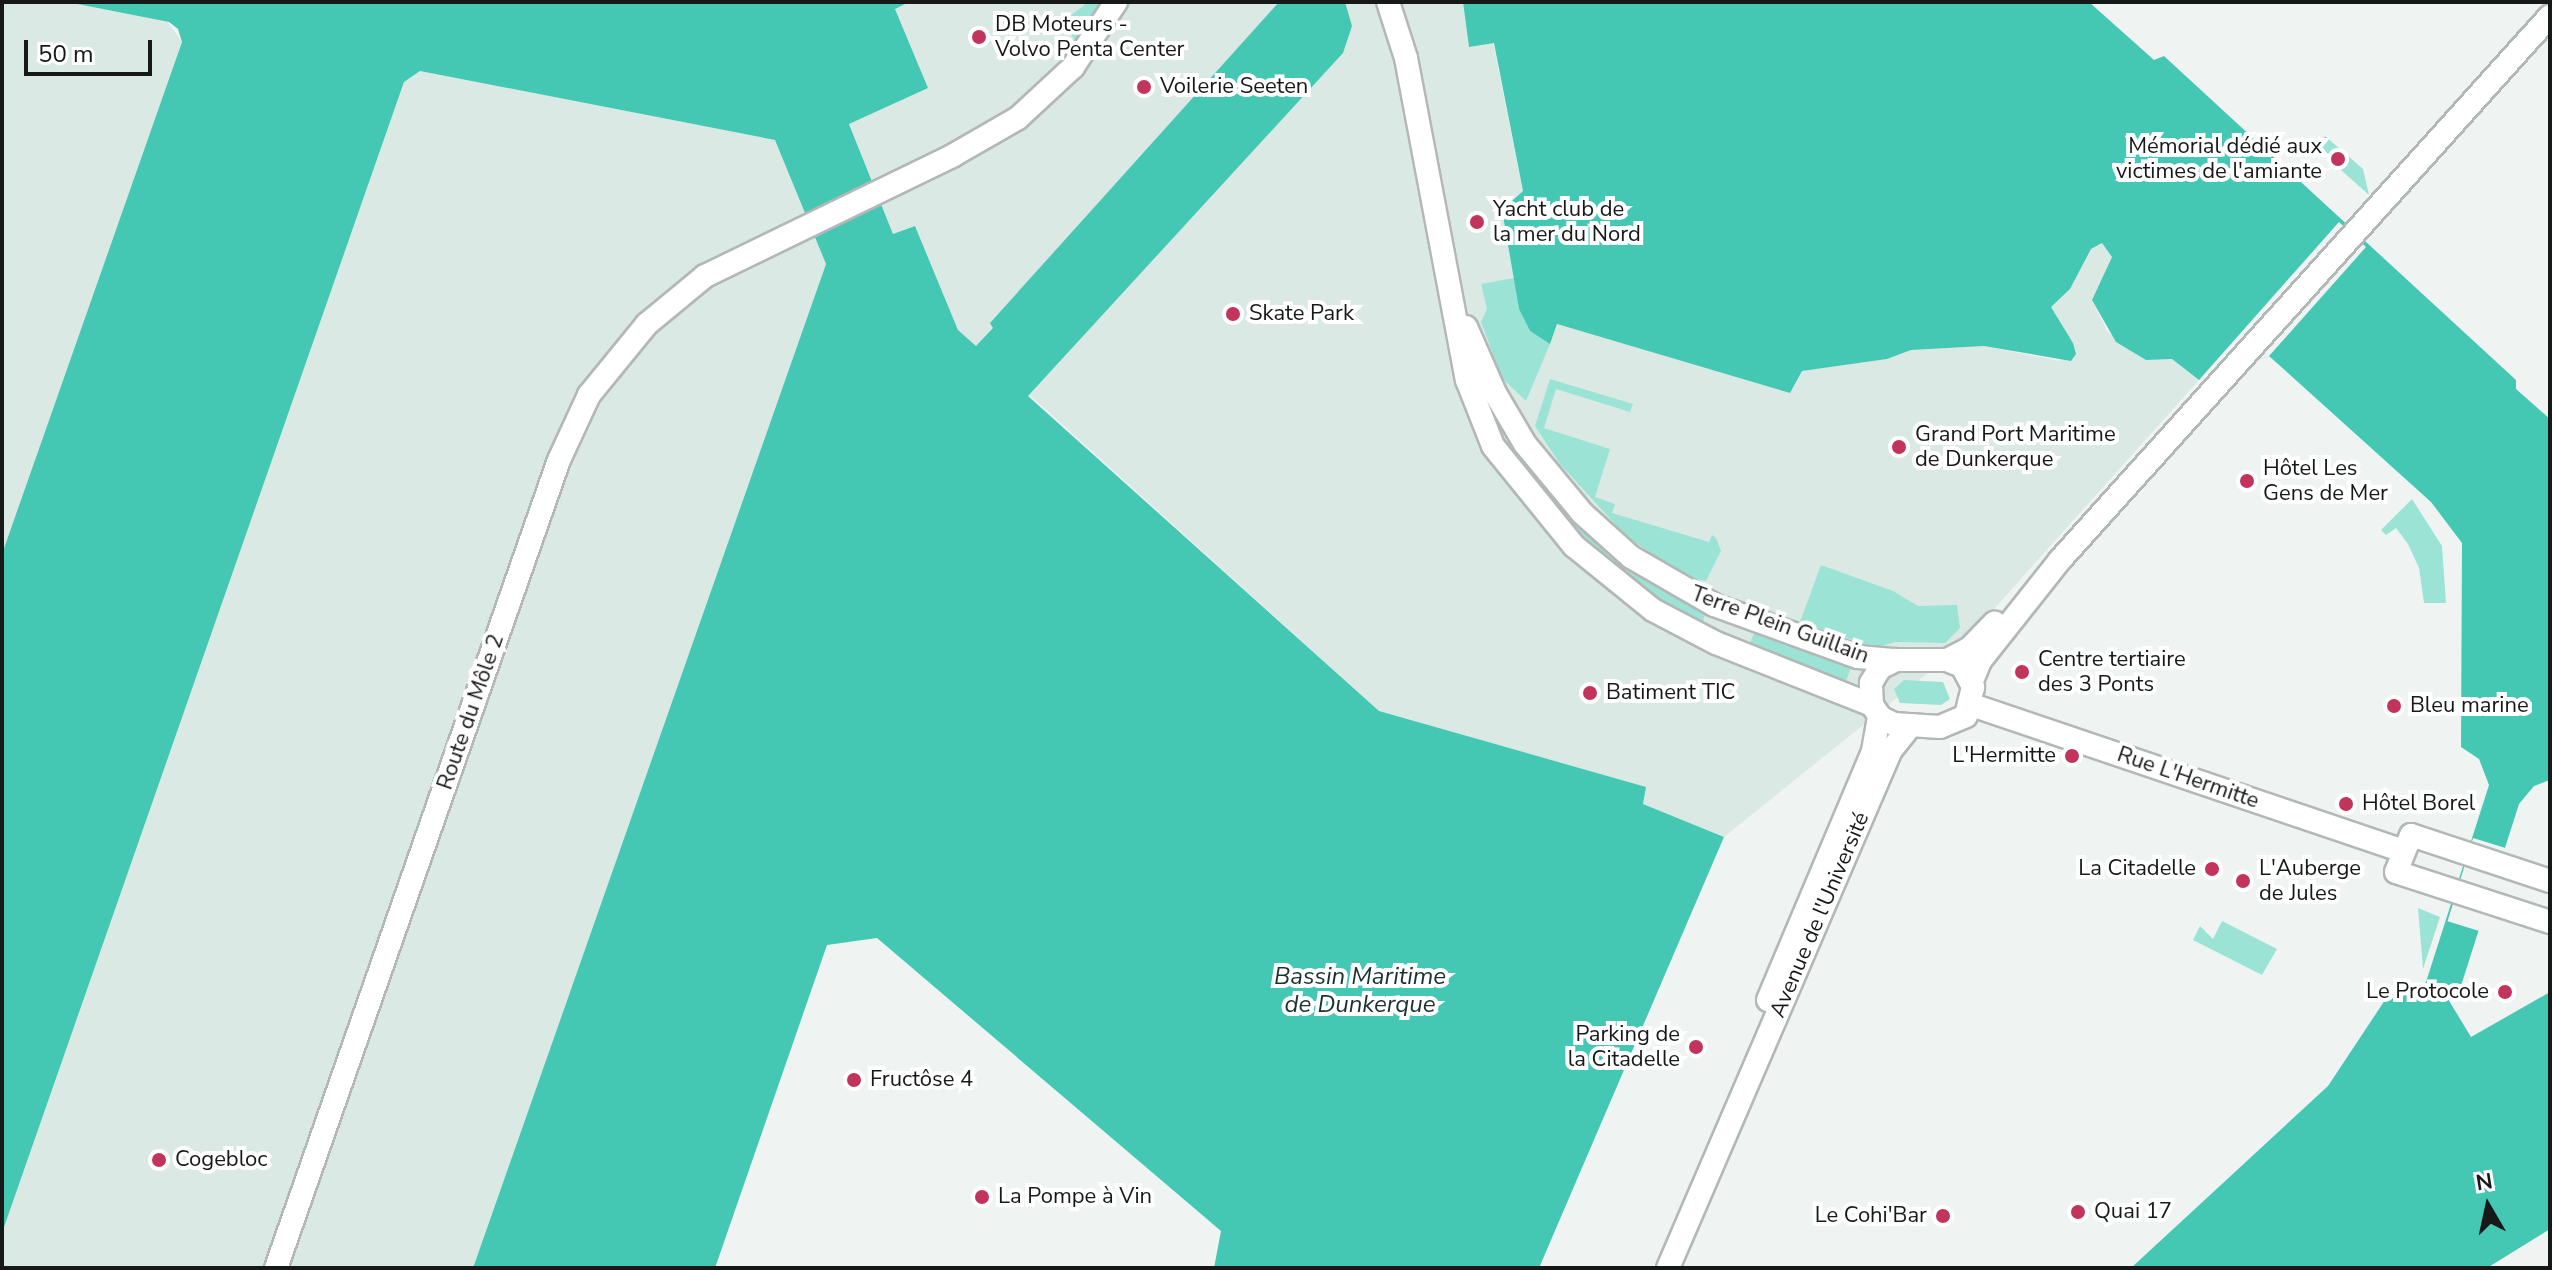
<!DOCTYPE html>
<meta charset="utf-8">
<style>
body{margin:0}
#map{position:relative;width:2552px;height:1270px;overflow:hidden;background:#eff4f2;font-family:"Nunito Sans",sans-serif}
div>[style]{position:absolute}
.built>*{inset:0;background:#dbe9e5}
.green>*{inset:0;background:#9be4d5;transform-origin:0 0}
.water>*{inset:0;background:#45c8b3}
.pier>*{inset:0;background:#eff4f2;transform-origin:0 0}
.roads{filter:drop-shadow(2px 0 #b3b8b7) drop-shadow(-2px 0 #b3b8b7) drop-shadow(0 2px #b3b8b7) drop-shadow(0 -2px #b3b8b7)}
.secondary>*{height:22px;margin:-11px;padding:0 11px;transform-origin:11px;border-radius:11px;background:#fff}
.dots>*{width:22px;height:22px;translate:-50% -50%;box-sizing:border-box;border:4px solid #fff;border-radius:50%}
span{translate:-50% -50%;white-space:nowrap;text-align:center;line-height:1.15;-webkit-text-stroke:8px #fff;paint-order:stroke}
.poi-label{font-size:22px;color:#171918}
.left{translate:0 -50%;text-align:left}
.right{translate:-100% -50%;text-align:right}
.street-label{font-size:22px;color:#171918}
.water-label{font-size:24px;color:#1b312d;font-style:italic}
.frame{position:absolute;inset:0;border:4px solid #171918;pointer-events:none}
.north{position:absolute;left:2448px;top:1166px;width:80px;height:80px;-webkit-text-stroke:6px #fff;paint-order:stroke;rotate:351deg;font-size:22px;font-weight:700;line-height:32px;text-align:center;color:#171918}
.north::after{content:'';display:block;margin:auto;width:28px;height:36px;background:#171918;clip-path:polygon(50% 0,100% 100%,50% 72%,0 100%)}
.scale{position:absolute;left:24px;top:40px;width:128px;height:36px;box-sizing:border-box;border:4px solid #171918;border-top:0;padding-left:10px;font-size:24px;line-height:28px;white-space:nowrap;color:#171918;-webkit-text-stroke:6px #fff;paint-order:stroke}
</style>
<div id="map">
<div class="built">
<div style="clip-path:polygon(2px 2px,67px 2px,168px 22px,182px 42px,2px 554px)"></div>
<div style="clip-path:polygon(892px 2px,1463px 2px,1469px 47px,1493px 42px,1523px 192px,1502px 210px,1519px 309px,1550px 343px,1557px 324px,1790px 392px,1802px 371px,1887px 359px,1911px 350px,1984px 346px,2060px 361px,2073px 343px,2051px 307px,2070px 289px,2091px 249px,2102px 243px,2112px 257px,2092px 300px,2107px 331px,2146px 360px,2172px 359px,2199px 380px,1959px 648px,1724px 837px,1643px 804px,1645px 787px,1379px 711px,958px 330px,915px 226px,893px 234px,849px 123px,928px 88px)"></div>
<div style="clip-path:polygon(420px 71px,776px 140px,826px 264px,473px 1268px,2px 1268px,2px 1233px,404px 82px)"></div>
</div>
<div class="green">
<div style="clip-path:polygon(1088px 2px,1103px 2px,1075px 42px,1065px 20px)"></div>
<div style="clip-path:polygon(2325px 136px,2363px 169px,2369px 195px,2341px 170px,2345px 156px,2338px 149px,2329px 159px,2315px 147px)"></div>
<div style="clip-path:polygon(1514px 278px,1519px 309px,1530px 331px,1550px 344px,1526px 401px,1502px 378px,1481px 322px,1487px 309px,1481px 284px)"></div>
<div style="clip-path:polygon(1550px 379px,1633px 404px,1630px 412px,1556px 389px,1544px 428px,1610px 449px,1595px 497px,1615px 504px,1612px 513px,1709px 542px,1712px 535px,1716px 538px,1721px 551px,1706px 581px,1686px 577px,1626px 536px,1560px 464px,1535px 426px)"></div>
<div style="clip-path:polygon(2412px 499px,2442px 546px,2446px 603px,2424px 603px,2419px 568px,2408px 544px,2396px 528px,2386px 535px,2381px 530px)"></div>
<div style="clip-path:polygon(1575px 516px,1705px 613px,1703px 622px,1699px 625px,1637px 594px,1565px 522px)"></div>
<div style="clip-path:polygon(1821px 565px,1893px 591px,1918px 606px,1957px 605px,1960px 628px,1945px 643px,1895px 642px,1876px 648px,1800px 622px)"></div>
<div style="left:1756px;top:627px;width:103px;height:25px;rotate:20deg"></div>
<div style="clip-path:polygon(1904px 680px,1943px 682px,1950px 699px,1941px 705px,1900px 703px,1894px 689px)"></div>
<div style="clip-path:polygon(2418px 908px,2440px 917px,2423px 969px)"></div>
<div style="clip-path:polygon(2222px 921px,2277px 949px,2262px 975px,2193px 940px,2200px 926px,2213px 939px)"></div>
</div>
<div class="water">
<div style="clip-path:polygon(67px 2px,909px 2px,895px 9px,928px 88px,849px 124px,893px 234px,915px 226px,958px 330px,976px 346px,993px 328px,990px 323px,1279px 2px,1345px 2px,1352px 26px,1343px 53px,1028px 396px,1379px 711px,1646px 787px,1643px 804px,1724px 837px,1539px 1268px,1214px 1268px,1221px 1231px,877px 938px,827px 945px,715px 1268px,473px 1268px,826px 264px,775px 140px,420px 71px,404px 82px,2px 1233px,2px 554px,182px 42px,178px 29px,169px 22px)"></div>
<div style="clip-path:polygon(1463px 2px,2089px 2px,2154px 60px,2164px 56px,2516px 380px,2516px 389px,2550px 419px,2550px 780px,2534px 786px,2519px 804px,2459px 992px,2448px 999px,2471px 1037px,2550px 992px,2550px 1229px,2487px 1268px,2131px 1268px,2328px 1086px,2389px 994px,2412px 995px,2426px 982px,2489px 785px,2479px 759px,2461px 747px,2462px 543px,2431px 502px,2269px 356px,2199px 380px,2172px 359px,2146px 360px,2116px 342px,2092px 300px,2112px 257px,2102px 243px,2091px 249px,2070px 289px,2051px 307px,2073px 343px,2076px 354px,2071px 361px,1984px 346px,1911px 350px,1887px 359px,1802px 371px,1790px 393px,1557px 324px,1550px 344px,1530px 331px,1519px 309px,1502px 210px,1523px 191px,1494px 43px,1469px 47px)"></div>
</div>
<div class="pier">
<div style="clip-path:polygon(2339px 222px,2366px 247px,2269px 356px,2199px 380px)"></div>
<div style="left:2473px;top:838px;width:34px;height:87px;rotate:17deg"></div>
</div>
<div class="roads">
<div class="secondary">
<div style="left:1388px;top:2px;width:59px;rotate:72.2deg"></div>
<div style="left:1406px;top:58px;width:328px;rotate:79.3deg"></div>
<div style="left:1467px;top:380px;width:71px;rotate:68.5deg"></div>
<div style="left:1493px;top:446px;width:129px;rotate:51deg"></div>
<div style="left:1574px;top:546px;width:102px;rotate:39deg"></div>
<div style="left:1653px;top:610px;width:71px;rotate:27.6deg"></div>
<div style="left:1716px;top:643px;width:168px;rotate:21.7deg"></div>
<div style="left:1466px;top:327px;width:72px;rotate:66.3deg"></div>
<div style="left:1495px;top:393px;width:59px;rotate:59.5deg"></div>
<div style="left:1525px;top:444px;width:89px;rotate:50.4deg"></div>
<div style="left:1582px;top:513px;width:66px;rotate:41.9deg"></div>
<div style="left:1631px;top:557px;width:96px;rotate:30deg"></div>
<div style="left:1714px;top:605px;width:153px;rotate:19.9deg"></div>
<div style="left:1858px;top:657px;width:38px;rotate:5deg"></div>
<div style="left:1896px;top:660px;width:51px"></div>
<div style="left:1947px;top:660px;width:16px;rotate:22deg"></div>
<div style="left:1962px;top:666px;width:24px;rotate:62deg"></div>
<div style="left:1973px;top:687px;width:30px;rotate:104deg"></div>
<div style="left:1966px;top:716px;width:28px;rotate:157deg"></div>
<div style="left:1940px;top:727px;width:46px;rotate:-176.3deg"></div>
<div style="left:1894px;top:724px;width:14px;rotate:-155deg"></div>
<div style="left:1881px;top:718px;width:16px;rotate:-125deg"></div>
<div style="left:1872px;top:705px;width:22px;rotate:-93deg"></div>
<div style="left:1871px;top:683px;width:17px;rotate:-59deg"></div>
<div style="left:1880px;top:668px;width:18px;rotate:-27deg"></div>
<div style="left:1947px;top:660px;width:25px;rotate:-27deg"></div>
<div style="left:1969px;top:649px;width:37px;rotate:-46deg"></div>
<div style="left:1972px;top:681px;width:22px;rotate:-68deg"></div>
<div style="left:1980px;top:661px;width:129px;rotate:-51.6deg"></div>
<div style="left:2060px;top:560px;width:732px;rotate:-47.99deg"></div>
<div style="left:1972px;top:705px;width:456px;rotate:18.7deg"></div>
<div style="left:2550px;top:881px;width:146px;rotate:-161.7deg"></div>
<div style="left:2411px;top:835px;width:40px;rotate:112deg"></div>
<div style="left:2396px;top:872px;width:162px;rotate:18deg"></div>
<div style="left:1768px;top:1000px;width:270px;rotate:-67.1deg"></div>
<div style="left:1873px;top:751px;width:36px;rotate:-80deg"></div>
<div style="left:276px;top:1268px;width:856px;rotate:-70.7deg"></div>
<div style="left:559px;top:460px;width:72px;rotate:-65.2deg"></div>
<div style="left:589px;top:395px;width:92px;rotate:-50.8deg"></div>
<div style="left:647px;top:324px;width:75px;rotate:-39.6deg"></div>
<div style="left:705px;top:276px;width:275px;rotate:-25.9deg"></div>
<div style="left:952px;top:156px;width:76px;rotate:-29.9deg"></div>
<div style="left:1018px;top:118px;width:75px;rotate:-42.8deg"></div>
<div style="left:1073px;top:67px;width:78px;rotate:-56.5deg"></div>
<div style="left:1668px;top:1268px;width:564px;rotate:-66.71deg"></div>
<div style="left:1891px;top:750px;width:32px;rotate:-51deg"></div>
</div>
</div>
<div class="dots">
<div style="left:979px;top:37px;background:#c3345c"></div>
<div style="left:1144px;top:87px;background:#c3345c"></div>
<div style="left:2338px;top:159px;background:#c3345c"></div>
<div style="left:1477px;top:222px;background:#c3345c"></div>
<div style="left:1233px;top:314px;background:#c3345c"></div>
<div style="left:1899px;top:447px;background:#c3345c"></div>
<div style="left:2247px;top:481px;background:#c3345c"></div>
<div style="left:2022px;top:672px;background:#c3345c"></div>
<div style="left:1590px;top:693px;background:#c3345c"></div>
<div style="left:2394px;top:706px;background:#c3345c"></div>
<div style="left:2072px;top:756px;background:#c3345c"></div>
<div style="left:2346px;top:804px;background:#c3345c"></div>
<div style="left:2212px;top:869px;background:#c3345c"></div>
<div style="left:2243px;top:881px;background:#c3345c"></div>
<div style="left:2505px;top:992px;background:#c3345c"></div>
<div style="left:1696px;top:1047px;background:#c3345c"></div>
<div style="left:854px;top:1080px;background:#c3345c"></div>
<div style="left:159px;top:1160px;background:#c3345c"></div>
<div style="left:982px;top:1197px;background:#c3345c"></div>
<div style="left:2078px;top:1212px;background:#c3345c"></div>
<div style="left:1943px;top:1216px;background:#c3345c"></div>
</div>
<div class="poi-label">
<span class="left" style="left:995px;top:37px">DB Moteurs -<br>Volvo Penta Center</span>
<span class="left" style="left:1160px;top:87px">Voilerie Seeten</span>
<span class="right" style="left:2322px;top:159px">Mémorial dédié aux<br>victimes de l'amiante</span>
<span class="left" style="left:1493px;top:222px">Yacht club de<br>la mer du Nord</span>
<span class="left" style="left:1249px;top:314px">Skate Park</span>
<span class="left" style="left:1915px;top:447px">Grand Port Maritime<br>de Dunkerque</span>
<span class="left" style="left:2263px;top:481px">Hôtel Les<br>Gens de Mer</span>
<span class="left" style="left:2038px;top:672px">Centre tertiaire<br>des 3 Ponts</span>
<span class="left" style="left:1606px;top:693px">Batiment TIC</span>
<span class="left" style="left:2410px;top:706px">Bleu marine</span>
<span class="right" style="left:2056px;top:756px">L'Hermitte</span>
<span class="left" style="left:2362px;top:804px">Hôtel Borel</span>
<span class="left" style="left:2259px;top:881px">L'Auberge<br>de Jules</span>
<span class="right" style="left:2196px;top:869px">La Citadelle</span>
<span class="right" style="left:2489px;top:992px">Le Protocole</span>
<span class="right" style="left:1680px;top:1047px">Parking de<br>la Citadelle</span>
<span class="left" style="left:870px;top:1080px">Fructôse 4</span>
<span class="left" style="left:175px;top:1160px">Cogebloc</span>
<span class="left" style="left:998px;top:1197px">La Pompe à Vin</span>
<span class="left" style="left:2094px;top:1212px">Quai 17</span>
<span class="right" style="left:1927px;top:1216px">Le Cohi'Bar</span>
</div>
<div class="street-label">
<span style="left:1780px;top:625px;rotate:20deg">Terre Plein Guillain</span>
<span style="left:471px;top:712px;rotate:-71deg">Route du Môle 2</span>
<span style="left:2188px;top:778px;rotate:19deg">Rue L'Hermitte</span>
<span style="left:1820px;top:915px;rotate:-67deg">Avenue de l'Université</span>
</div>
<div class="water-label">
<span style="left:1360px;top:991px">Bassin Maritime<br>de Dunkerque</span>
</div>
<div class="frame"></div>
<div class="north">N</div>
<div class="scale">50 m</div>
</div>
